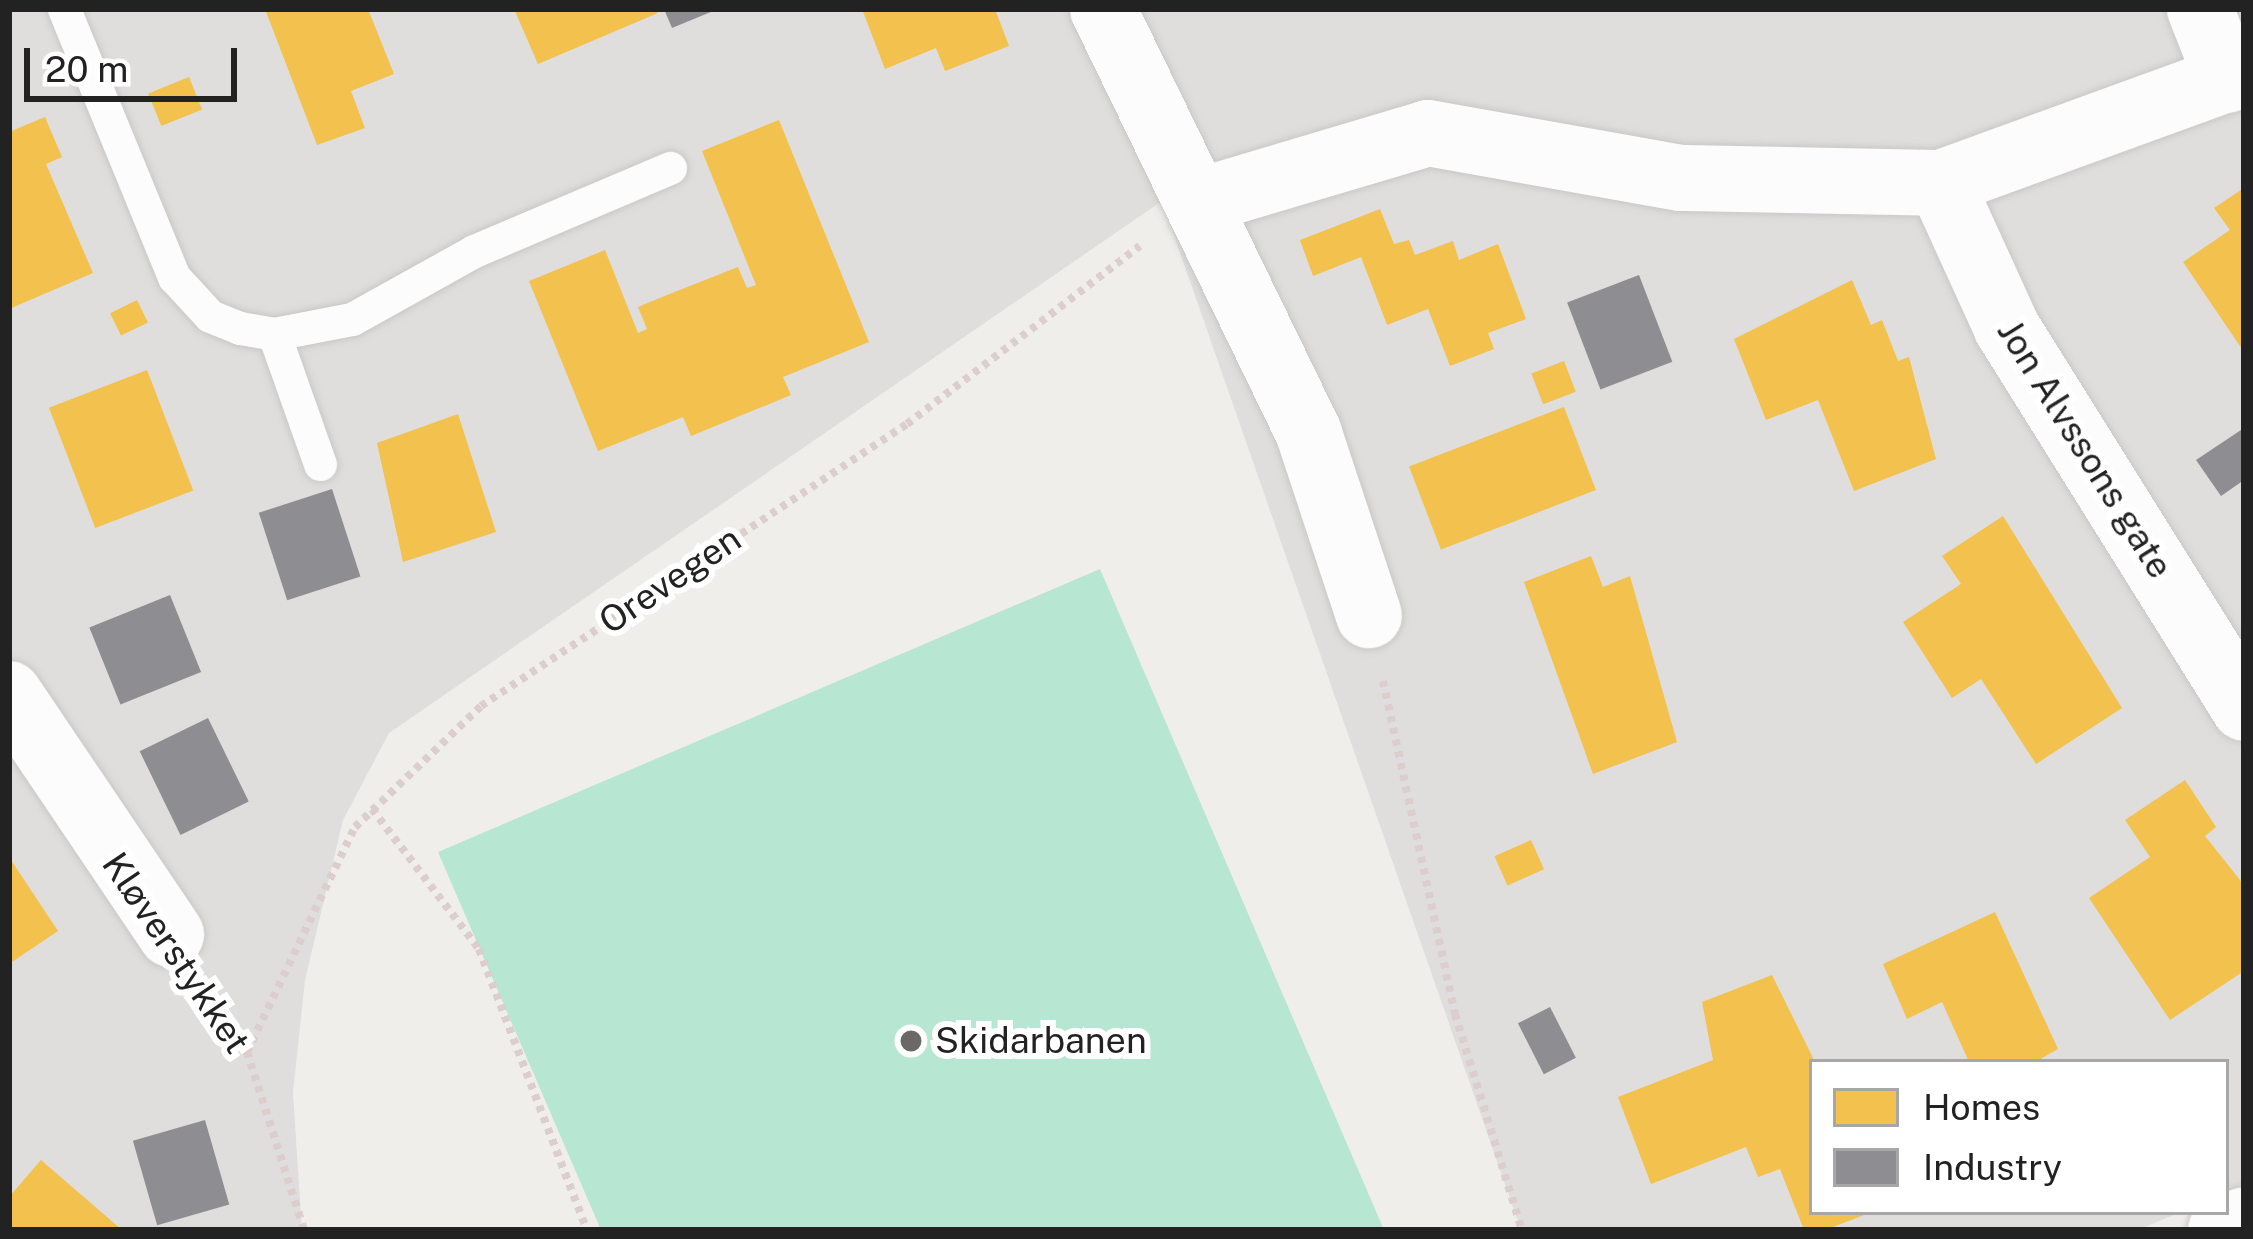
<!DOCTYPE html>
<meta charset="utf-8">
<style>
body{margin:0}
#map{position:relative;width:2253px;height:1239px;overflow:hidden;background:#f0eeeb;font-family:"Public Sans",sans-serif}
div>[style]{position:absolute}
.residential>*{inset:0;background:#dfdedc}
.pitch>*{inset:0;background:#b7e6d2}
.homes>*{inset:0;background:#f2c14e;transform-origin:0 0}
.industry>*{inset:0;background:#8d8d92;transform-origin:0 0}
.path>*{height:8px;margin-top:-4px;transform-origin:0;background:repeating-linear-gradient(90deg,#dccecd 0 6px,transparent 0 12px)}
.roads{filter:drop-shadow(0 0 3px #c9c8c7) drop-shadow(0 0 3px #c9c8c7)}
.service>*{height:33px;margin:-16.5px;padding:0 16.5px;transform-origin:16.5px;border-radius:16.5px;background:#fdfcfc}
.minor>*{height:66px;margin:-33px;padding:0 33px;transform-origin:33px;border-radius:33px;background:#fdfcfc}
.dots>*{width:33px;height:33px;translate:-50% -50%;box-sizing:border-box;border:6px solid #fff;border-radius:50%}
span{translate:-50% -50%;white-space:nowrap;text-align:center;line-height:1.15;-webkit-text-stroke:12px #fff;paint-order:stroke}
.street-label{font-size:36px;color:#222}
.poi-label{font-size:36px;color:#222}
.left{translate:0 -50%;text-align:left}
.frame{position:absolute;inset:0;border:12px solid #222;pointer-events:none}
.legend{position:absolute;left:1809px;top:1059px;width:420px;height:156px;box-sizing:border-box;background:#fff;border:3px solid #a7a7a7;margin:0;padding:15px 21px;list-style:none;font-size:36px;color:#222}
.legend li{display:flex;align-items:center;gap:24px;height:60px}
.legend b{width:60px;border:3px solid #a7a7a7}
.scale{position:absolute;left:24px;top:48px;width:213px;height:54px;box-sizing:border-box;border:6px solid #222;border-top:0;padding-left:15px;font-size:36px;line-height:42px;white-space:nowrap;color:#222;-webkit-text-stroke:9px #fff;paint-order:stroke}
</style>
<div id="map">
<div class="residential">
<i style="clip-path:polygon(9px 9px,2244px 9px,2244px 1185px,2226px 1193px,2226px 1062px,1812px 1062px,1812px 1212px,2181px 1212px,2138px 1230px,1521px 1230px,1162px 201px,389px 733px,343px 820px,305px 980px,293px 1093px,302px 1230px,9px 1230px)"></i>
</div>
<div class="pitch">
<i style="clip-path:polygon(1100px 569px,1384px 1230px,601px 1230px,438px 852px)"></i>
</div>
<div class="homes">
<i style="clip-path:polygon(265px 9px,368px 9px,394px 74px,351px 91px,365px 128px,317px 145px)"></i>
<i style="clip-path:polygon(514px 9px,657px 9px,658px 13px,538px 64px)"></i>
<i style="clip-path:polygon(862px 9px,995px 9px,1009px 46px,945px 71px,936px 48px,885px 69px)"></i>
<i style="left:189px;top:77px;width:35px;height:44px;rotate:68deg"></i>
<i style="clip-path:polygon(45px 117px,62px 157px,46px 164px,93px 273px,9px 309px,9px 132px)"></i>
<i style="clip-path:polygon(779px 120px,869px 342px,783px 377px,791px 395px,691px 436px,683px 417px,598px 451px,529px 281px,605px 250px,638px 333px,647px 329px,638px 307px,672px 293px,738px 267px,747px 288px,756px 285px,702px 151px)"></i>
<i style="clip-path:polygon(2244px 188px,2244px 352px,2183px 262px,2230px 230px,2214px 208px)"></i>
<i style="clip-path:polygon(1380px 209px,1394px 244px,1409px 240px,1415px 255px,1453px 241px,1459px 260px,1498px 244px,1526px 319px,1488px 333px,1494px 349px,1450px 366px,1428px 309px,1387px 325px,1361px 257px,1313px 276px,1300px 240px)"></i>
<i style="clip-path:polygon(1852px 280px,1871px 325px,1882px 320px,1898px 361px,1909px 357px,1936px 459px,1854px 491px,1818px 400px,1766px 420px,1734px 339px)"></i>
<i style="left:137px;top:300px;width:25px;height:30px;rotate:64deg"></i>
<i style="left:1564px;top:361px;width:33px;height:35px;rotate:69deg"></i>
<i style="left:147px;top:370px;width:129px;height:105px;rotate:69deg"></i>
<i style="left:1564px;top:407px;width:89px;height:166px;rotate:69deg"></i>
<i style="clip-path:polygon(458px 414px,496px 532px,403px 562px,377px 443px)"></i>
<i style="clip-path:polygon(2003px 516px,2122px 708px,2036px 764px,1981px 679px,1952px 698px,1903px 622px,1961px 584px,1942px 556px)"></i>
<i style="clip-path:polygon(1591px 556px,1603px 587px,1630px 576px,1677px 742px,1593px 774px,1524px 582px)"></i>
<i style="clip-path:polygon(2185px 780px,2216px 827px,2205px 836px,2244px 885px,2244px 971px,2170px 1020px,2089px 898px,2150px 857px,2125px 820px)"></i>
<i style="left:1531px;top:840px;width:32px;height:40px;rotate:66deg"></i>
<i style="clip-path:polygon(9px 857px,58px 931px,9px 964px)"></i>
<i style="clip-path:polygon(1995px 912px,2058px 1049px,2035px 1062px,1969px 1062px,1942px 1002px,1907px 1019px,1883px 964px)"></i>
<i style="clip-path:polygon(1772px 975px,1815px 1062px,1812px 1212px,1872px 1212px,1825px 1230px,1804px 1230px,1780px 1169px,1758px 1177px,1746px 1147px,1651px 1184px,1618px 1097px,1713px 1060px,1702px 1002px)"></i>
<i style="clip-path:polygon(41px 1160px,122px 1230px,9px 1230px,9px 1197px)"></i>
</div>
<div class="industry">
<i style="clip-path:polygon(664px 9px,718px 9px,672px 28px)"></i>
<i style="left:1639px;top:275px;width:93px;height:77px;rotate:69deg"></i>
<i style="clip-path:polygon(2244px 428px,2244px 480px,2221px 496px,2196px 460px)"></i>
<i style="left:332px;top:489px;width:92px;height:77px;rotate:72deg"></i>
<i style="left:170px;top:595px;width:83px;height:87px;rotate:68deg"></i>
<i style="left:208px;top:718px;width:93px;height:76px;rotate:64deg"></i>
<i style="left:1550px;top:1007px;width:57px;height:36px;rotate:63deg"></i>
<i style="left:205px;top:1120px;width:88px;height:75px;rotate:74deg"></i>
</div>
<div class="path">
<i style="left:1383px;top:681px;width:341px;rotate:77.8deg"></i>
<i style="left:1455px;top:1014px;width:226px;rotate:72.8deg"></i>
<i style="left:372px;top:809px;width:176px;rotate:52.6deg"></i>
<i style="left:479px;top:949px;width:301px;rotate:69deg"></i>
<i style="left:207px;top:990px;width:74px;rotate:57.2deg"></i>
<i style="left:247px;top:1052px;width:187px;rotate:72.2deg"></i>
<i style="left:247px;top:1052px;width:250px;rotate:-64.4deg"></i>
<i style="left:355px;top:827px;width:175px;rotate:-43.8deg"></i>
<i style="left:481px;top:706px;width:511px;rotate:-33.5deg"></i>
<i style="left:907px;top:424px;width:293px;rotate:-37.4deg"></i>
</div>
<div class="roads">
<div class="service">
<i style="left:64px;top:9px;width:290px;rotate:67.7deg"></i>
<i style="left:174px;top:277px;width:53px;rotate:47.3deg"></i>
<i style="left:210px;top:316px;width:32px;rotate:22deg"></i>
<i style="left:240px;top:328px;width:35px;rotate:10deg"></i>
<i style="left:274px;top:334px;width:79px;rotate:-10.9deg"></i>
<i style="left:352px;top:319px;width:140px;rotate:-29.1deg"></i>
<i style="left:474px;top:251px;width:213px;rotate:-23deg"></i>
<i style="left:274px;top:334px;width:138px;rotate:70.5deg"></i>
</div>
<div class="minor">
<i style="left:1103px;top:9px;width:472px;rotate:64.1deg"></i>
<i style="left:1309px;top:434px;width:191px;rotate:71.7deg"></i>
<i style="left:2200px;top:9px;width:76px;rotate:68.5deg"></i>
<i style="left:1941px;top:183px;width:159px;rotate:65.5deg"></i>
<i style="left:2007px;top:328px;width:448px;rotate:58deg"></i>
<i style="left:1200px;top:201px;width:238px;rotate:-16.6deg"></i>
<i style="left:1428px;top:133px;width:257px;rotate:10.1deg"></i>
<i style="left:1681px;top:178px;width:260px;rotate:1.1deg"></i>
<i style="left:1941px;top:183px;width:322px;rotate:-20deg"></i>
<i style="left:9px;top:694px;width:290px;rotate:56deg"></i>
<i style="left:2221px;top:1230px;width:25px;rotate:-23deg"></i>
</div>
</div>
<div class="dots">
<i style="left:911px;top:1041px;background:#6a6968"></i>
</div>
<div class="street-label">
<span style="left:2085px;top:449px;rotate:58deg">Jon Alvssons gate</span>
<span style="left:670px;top:580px;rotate:-34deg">Orevegen</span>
<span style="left:176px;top:953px;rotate:56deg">Kløverstykket</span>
</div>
<div class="poi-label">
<span class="left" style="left:935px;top:1041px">Skidarbanen</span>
</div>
<div class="frame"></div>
<ul class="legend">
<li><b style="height:33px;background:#f2c14e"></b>Homes</li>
<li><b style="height:33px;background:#8d8d92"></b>Industry</li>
</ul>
<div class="scale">20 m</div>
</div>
